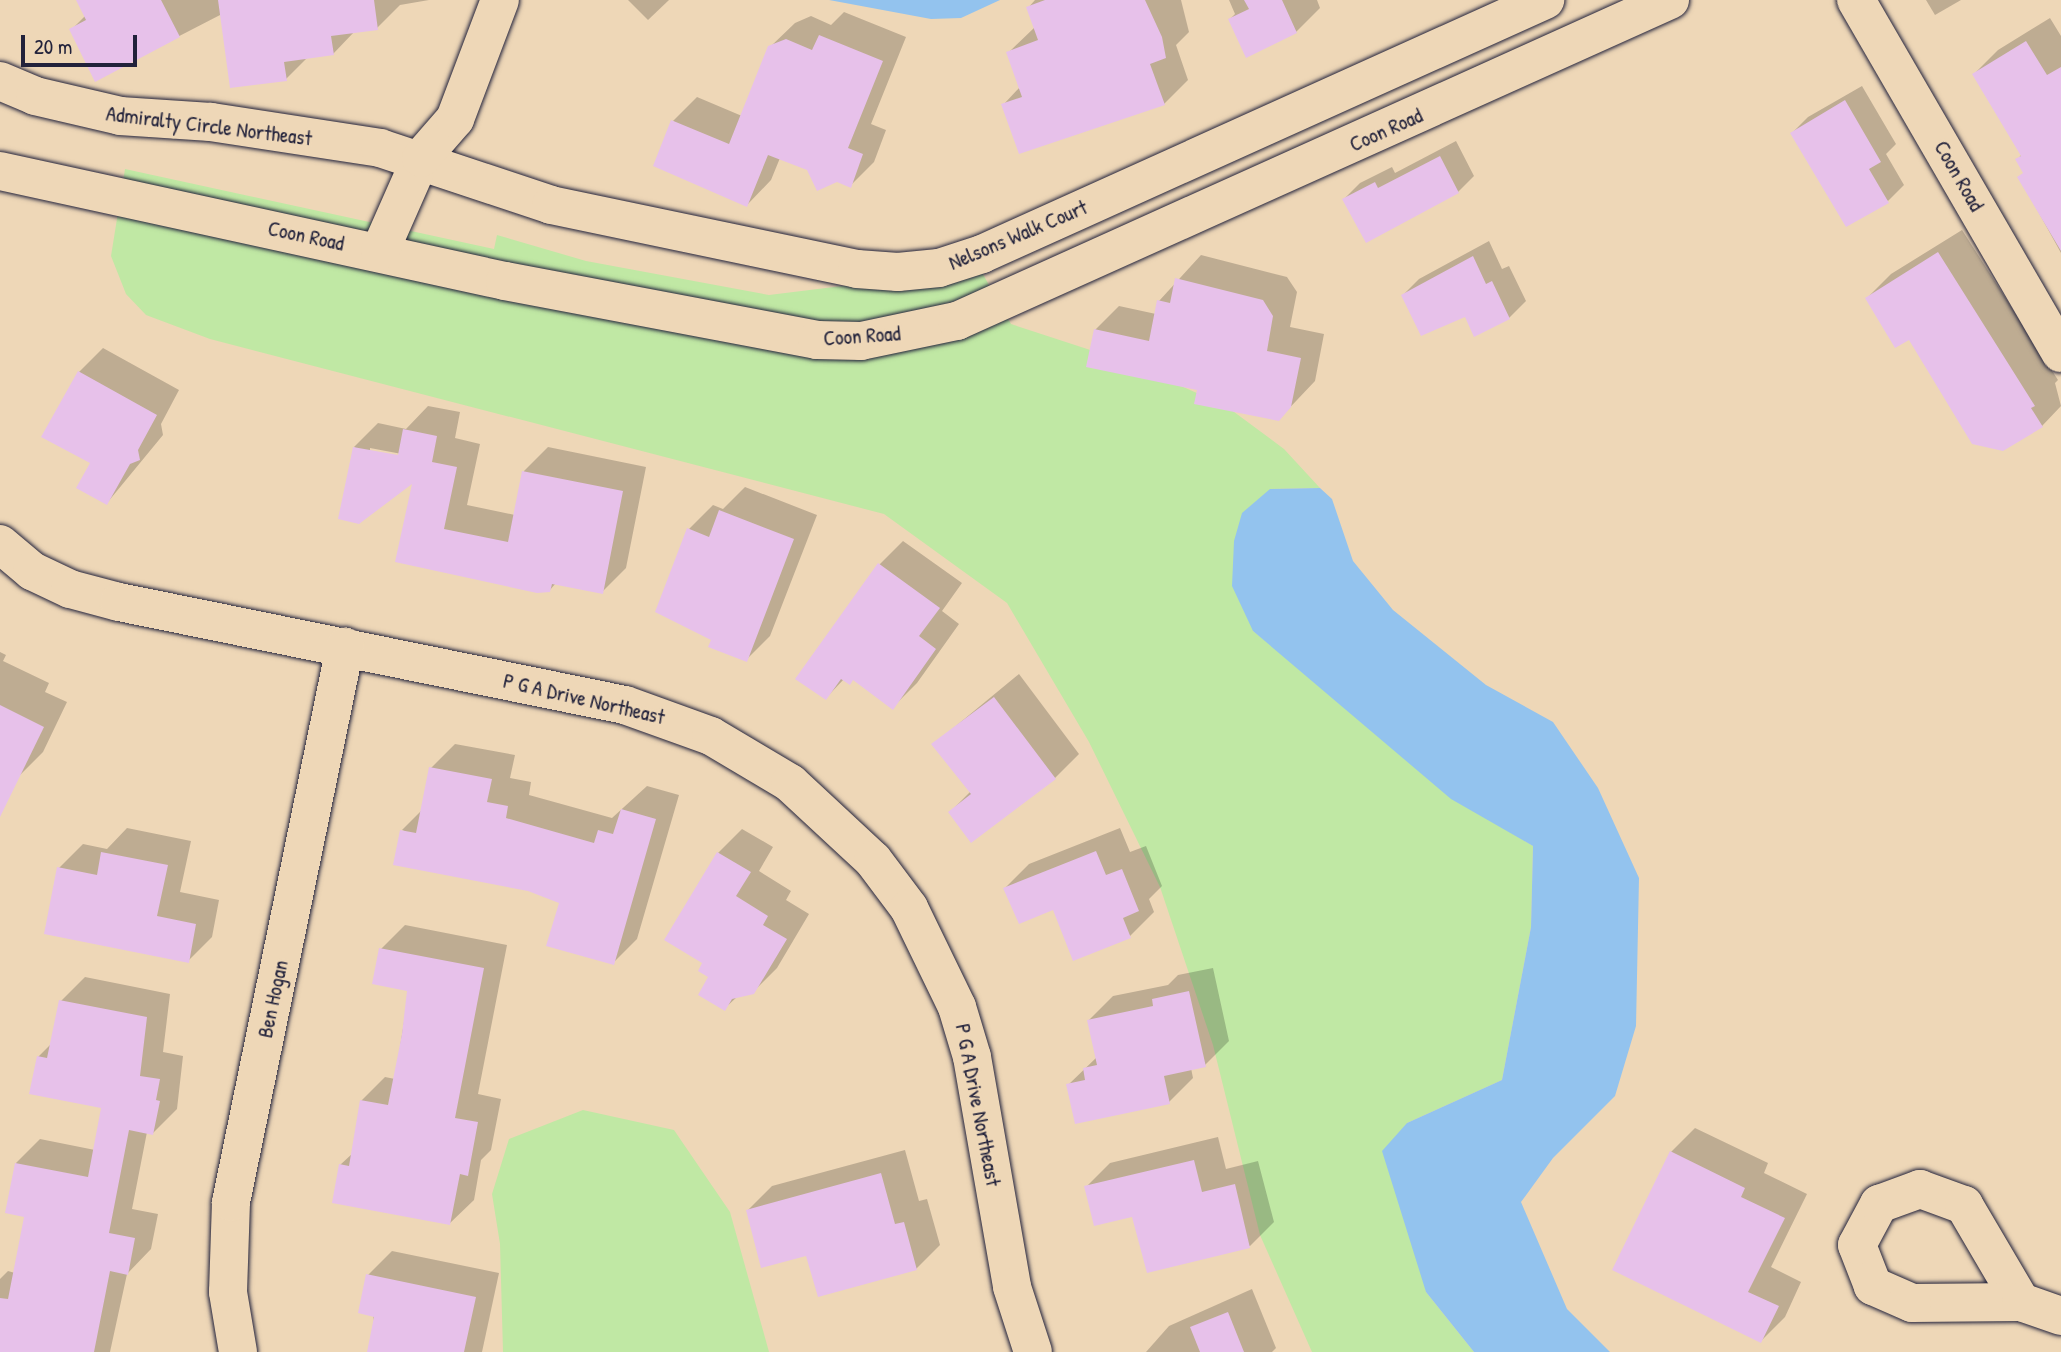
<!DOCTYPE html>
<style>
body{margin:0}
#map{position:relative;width:2061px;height:1352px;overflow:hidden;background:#eed7b7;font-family:"Patrick Hand",sans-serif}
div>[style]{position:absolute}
.green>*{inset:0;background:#c0e8a4}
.water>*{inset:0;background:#93c3ee}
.shadow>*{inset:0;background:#0003}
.building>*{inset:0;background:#e7c1ea}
.roads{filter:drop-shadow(0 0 2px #22223b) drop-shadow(0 0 2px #22223b)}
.minor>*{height:38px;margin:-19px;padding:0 19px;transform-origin:19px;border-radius:19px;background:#eed7b7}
span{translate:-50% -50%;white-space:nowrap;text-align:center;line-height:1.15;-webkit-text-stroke:5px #eed7b7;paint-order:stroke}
.street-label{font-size:21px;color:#22223b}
.scale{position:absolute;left:21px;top:35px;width:116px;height:32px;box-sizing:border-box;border:4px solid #22223b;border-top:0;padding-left:9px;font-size:21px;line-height:24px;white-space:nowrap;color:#22223b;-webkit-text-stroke:5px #eed7b7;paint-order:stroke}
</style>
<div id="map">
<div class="green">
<i style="clip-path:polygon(125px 169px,494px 249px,497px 235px,586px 261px,769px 295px,980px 269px,1011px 324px,1127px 362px,1226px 406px,1284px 449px,1320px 488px,1270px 489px,1253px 631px,1495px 823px,1533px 846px,1531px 927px,1502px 1080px,1407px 1123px,1426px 1292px,1474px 1352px,1312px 1352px,1260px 1235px,1213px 1045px,1160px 887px,1089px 742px,1007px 603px,884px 514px,210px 339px,146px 315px,126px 294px,111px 256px)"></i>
<i style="clip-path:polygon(583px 1110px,674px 1130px,730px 1212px,769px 1352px,503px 1352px,500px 1244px,492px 1194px,509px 1139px)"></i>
</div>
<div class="water">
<i style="clip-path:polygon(829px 0,1000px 0,961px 18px,931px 19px)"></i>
<i style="clip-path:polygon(1320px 488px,1332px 499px,1353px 561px,1393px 610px,1486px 685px,1553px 722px,1598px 788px,1639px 878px,1636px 1026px,1615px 1096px,1553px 1158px,1521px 1202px,1567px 1309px,1610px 1352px,1474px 1352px,1426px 1292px,1382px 1151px,1407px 1123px,1502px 1080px,1531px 927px,1533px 846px,1451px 799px,1253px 631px,1232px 586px,1234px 541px,1242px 513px,1270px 489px)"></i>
</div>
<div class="shadow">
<i style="clip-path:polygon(78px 0,429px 0,400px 5px,377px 28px,355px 31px,333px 54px,308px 57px,286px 79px,222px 14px,96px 79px,71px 30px,86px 15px)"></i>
<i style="clip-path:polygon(628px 0,669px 0,648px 20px)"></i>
<i style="clip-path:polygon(1035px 0,1181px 0,1189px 32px,1176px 45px,1188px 80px,1164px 104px,1003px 105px,1020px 87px,1008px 53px,1035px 27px,1028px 8px)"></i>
<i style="clip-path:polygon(1229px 0,1317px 0,1320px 8px,1296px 32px,1230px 19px,1235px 14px)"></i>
<i style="clip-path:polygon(1926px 0,1961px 0,1935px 15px)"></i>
<i style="clip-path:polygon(844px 12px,906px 37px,871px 124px,886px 130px,874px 162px,850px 186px,780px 158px,771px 180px,747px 205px,673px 121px,697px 97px,742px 116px,770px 47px,795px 23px,811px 16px,831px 25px)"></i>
<i style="clip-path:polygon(2050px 18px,2061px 36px,2061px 253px,2019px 177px,2025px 172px,2017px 160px,2022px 154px,1974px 74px,1998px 50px)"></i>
<i style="clip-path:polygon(1862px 86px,1896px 144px,1886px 154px,1904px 185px,1888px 201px,1792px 133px,1808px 117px)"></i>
<i style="clip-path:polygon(1456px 141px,1474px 176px,1458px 192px,1344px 199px,1360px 183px,1392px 167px,1395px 173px)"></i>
<i style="clip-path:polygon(1962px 230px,2058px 380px,2055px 383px,2061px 406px,2042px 426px,1910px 337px,1867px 298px,1891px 274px)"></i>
<i style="clip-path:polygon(1489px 241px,1502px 269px,1509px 266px,1526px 301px,1509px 318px,1475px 334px,1466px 315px,1403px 295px,1419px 279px)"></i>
<i style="clip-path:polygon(1201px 255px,1287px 277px,1297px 292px,1290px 327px,1324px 334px,1315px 381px,1279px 419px,1199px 389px,1095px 330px,1119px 306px,1156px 314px,1159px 301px)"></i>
<i style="clip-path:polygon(103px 348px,179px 390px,161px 424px,163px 435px,107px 503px,92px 462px,79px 372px)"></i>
<i style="clip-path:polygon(evenodd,428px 406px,460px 412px,455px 438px,480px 444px,467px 505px,515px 515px,524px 471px,548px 447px,646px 467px,626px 568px,602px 592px,556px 583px,549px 591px,397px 560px,414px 480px,354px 447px,378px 423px,406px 429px,428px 406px,370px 448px,407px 455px,406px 459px,370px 452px,370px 448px)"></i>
<i style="clip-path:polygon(745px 487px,817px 515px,770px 636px,746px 660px,713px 639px,689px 529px,713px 505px,723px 509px)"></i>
<i style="clip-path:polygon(903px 541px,962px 583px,942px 611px,959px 624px,917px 683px,893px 707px,853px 679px,844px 679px,826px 698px,879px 565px)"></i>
<i style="clip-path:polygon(0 652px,6px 655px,3px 661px,49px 683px,45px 692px,67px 702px,43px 752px,19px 776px,0 771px)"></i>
<i style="clip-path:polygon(1019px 674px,1079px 754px,1055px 778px,950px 812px,971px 791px,934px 744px)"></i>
<i style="clip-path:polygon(455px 744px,515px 755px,510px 778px,531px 782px,529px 795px,612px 818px,647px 786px,679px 795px,637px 939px,613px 963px,561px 902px,402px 830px,422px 810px,431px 768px)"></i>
<i style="clip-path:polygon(127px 828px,191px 841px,180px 892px,219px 900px,212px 937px,188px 961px,59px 868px,83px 844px,107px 849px)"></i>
<i style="clip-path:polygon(1120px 828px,1130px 852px,1146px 846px,1162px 886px,1149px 899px,1154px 912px,1130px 936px,1005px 888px,1029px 864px)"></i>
<i style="clip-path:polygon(742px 829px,773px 847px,759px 871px,791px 891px,786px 900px,809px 914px,777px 968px,753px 992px,738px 996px,724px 1009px,704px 962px,666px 939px,718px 853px)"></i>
<i style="clip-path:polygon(405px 925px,507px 945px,478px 1094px,501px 1099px,491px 1150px,481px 1160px,474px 1200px,449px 1224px,340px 1165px,353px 1153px,361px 1101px,385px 1077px,395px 1079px,409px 990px,381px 949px)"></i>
<i style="clip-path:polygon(1213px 968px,1229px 1041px,1205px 1065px,1191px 1068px,1193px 1078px,1169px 1102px,1068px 1085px,1097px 1057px,1089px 1020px,1113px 996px,1168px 985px,1178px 975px)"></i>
<i style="clip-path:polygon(85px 977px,170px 994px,163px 1052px,183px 1056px,177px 1109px,153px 1133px,147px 1132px,132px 1209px,158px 1214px,151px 1249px,127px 1274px,110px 1352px,0 1352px,0 1279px,8px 1271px,15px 1273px,26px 1216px,16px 1163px,40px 1139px,95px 1150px,103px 1107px,38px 1057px,52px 1043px,61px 1001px)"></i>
<i style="clip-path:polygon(1695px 1128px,1768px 1163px,1764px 1173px,1807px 1194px,1771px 1267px,1801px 1282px,1785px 1317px,1761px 1341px,1671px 1152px)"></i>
<i style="clip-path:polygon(1218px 1137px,1226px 1169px,1258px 1161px,1274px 1222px,1250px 1246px,1134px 1215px,1086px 1187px,1110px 1163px)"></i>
<i style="clip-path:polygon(905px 1150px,919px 1201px,927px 1199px,940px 1245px,916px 1269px,807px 1254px,748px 1210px,772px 1186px)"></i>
<i style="clip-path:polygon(392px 1251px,499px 1273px,482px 1352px,378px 1352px,368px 1275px)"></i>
<i style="clip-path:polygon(1252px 1289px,1276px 1348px,1272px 1352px,1146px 1352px,1169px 1326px)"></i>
</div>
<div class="building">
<i style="clip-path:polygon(76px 0,161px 0,180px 37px,95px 82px,69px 29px,86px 20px)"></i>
<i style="clip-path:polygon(218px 0,374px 0,378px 30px,331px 36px,334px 55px,284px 62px,287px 81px,230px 88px)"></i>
<i style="clip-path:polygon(1045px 0,1145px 0,1162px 37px,1166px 58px,1150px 64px,1165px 105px,1019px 154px,1001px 104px,1022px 97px,1006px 52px,1038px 40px,1026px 7px)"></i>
<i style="clip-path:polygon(1244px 0,1282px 0,1297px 33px,1246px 58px,1228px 19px,1249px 9px)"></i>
<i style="clip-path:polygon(819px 35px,883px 61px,848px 148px,863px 154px,851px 188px,837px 182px,817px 191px,807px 170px,768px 155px,747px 207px,653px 166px,671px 120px,729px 144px,768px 46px,786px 39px,812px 50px)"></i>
<i style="clip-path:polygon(2026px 41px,2047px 75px,2061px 67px,2061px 251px,2017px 177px,2023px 173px,2015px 159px,2021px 156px,1972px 74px)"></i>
<i style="clip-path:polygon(1845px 100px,1881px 162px,1869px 169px,1889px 203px,1846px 227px,1790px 133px)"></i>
<i style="clip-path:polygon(1440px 156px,1459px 193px,1366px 243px,1342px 199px,1375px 182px,1378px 188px)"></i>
<i style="clip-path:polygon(1938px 252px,2035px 406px,2031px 408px,2043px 427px,2003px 451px,1972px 444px,1909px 340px,1895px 348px,1865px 298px)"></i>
<i style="clip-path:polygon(1473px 256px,1486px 284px,1492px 281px,1510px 319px,1474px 337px,1465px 317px,1421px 336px,1401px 295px)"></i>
<i style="clip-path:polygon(1175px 278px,1263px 300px,1273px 316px,1267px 351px,1301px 358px,1291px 407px,1279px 421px,1194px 404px,1197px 390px,1086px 367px,1094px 329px,1149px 341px,1157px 300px,1170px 303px)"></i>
<i style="clip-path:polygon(78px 371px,157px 415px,138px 450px,140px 460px,130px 464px,107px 505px,76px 488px,90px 463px,41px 437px)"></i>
<i style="clip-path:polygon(403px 429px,437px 436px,432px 462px,457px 467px,444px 529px,508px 542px,522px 471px,623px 491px,603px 594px,552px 584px,550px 592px,537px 593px,395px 562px,412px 484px,359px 524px,338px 519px,353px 447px,398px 455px)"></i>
<i style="clip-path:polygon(719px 510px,794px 539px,747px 662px,708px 647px,711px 640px,655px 612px,687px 528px,709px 537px)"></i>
<i style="clip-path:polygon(878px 563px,940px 608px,919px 636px,936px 649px,893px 710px,853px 680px,850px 685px,841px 679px,826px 700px,795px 679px)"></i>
<i style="clip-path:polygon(994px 697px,1056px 779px,971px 843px,948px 812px,971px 794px,931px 744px)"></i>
<i style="clip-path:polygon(0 705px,44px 727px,0 817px)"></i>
<i style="clip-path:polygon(429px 767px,492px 779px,487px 802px,508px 806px,506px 818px,594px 843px,598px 830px,613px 834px,621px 809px,656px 819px,614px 965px,546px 946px,559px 903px,528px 891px,393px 865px,400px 830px,416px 833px)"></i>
<i style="clip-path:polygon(1096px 851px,1106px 875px,1122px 869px,1139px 911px,1123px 918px,1131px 938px,1073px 961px,1053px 910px,1019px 924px,1003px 888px)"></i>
<i style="clip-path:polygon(101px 852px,168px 865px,157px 916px,196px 924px,189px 963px,44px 934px,57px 867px,97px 875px)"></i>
<i style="clip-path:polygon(717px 852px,751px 872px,736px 896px,768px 916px,763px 925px,787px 939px,754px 994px,732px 999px,725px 1011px,698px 995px,708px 977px,698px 971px,702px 963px,664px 940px)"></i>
<i style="clip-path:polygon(379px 948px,484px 968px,455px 1118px,478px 1122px,468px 1176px,460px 1174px,450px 1225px,332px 1203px,339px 1164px,349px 1166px,360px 1100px,388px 1105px,402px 1034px,407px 991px,372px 984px)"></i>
<i style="clip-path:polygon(1189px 991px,1206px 1067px,1164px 1076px,1170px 1104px,1075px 1124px,1066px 1084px,1085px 1080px,1083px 1068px,1097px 1065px,1087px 1020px,1153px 1006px,1152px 999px)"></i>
<i style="clip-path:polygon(59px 1000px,147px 1017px,140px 1076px,160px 1079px,156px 1100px,160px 1101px,153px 1135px,129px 1130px,109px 1233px,135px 1238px,128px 1275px,110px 1271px,94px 1352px,0 1352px,0 1298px,8px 1299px,24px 1217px,5px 1213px,15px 1163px,88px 1177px,101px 1108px,29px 1094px,37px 1056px,47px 1058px)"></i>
<i style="clip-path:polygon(1670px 1151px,1745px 1188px,1741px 1197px,1785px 1218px,1748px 1292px,1779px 1306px,1761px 1343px,1612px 1270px)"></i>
<i style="clip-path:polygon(1194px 1160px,1202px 1192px,1235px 1184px,1250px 1248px,1147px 1273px,1132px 1217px,1094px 1226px,1084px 1186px)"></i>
<i style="clip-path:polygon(881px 1173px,895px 1224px,904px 1222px,917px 1270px,818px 1297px,806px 1256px,761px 1268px,746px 1210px)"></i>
<i style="clip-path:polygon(366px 1274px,476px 1297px,464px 1352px,367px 1352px,374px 1317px,358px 1313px)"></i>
<i style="clip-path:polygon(1228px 1312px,1244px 1352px,1200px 1352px,1190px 1327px)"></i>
</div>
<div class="roads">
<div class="minor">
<i style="left:1856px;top:0;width:408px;rotate:59.9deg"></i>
<i style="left:0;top:81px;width:38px;rotate:23deg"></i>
<i style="left:35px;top:96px;width:87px;rotate:13.2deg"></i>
<i style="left:120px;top:116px;width:91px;rotate:3.8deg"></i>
<i style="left:211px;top:122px;width:171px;rotate:8.7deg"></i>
<i style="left:380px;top:148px;width:180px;rotate:18.4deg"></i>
<i style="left:551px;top:205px;width:313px;rotate:11.8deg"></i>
<i style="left:857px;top:269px;width:41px;rotate:4.2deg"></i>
<i style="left:898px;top:272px;width:41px;rotate:-5.6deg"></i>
<i style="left:939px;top:268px;width:45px;rotate:-18deg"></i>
<i style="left:982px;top:254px;width:618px;rotate:-24.28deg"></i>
<i style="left:0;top:171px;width:517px;rotate:12.29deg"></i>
<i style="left:505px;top:281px;width:318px;rotate:10.7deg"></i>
<i style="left:817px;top:340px;width:44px;rotate:1.3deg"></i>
<i style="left:861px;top:341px;width:98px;rotate:-11.8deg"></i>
<i style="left:957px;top:321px;width:782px;rotate:-24.24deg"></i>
<i style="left:380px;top:251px;width:102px;rotate:-66.2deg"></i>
<i style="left:421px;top:158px;width:52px;rotate:-48.9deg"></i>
<i style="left:455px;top:119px;width:127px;rotate:-69.3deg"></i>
<i style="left:0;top:544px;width:42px;rotate:40.2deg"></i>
<i style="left:32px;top:571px;width:42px;rotate:25.3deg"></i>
<i style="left:70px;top:589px;width:51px;rotate:14.9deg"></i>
<i style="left:119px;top:602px;width:516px;rotate:11.51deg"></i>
<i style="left:625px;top:705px;width:91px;rotate:19.8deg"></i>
<i style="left:711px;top:736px;width:92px;rotate:30.7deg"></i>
<i style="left:790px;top:783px;width:113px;rotate:42.9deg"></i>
<i style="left:873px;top:860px;width:60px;rotate:53.1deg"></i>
<i style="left:909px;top:908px;width:110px;rotate:64.1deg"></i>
<i style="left:957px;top:1007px;width:52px;rotate:73.3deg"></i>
<i style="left:972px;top:1057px;width:233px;rotate:80.1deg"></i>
<i style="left:1012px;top:1287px;width:68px;rotate:72.1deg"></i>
<i style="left:1920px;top:1189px;width:47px;rotate:20deg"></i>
<i style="left:1964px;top:1205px;width:113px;rotate:59.6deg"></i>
<i style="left:2021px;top:1302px;width:109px;rotate:179.5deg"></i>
<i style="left:1912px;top:1303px;width:43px;rotate:-156.4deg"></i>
<i style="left:1873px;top:1286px;width:44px;rotate:-111.3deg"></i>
<i style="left:1857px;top:1245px;width:47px;rotate:-61.8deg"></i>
<i style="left:1879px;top:1204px;width:44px;rotate:-20.1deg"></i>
<i style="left:2021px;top:1302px;width:42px;rotate:19.3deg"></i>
<i style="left:238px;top:1352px;width:61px;rotate:-99.5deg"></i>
<i style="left:228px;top:1292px;width:90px;rotate:-88.1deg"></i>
<i style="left:231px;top:1202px;width:567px;rotate:-78.39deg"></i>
</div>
</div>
<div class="street-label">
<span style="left:209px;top:126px;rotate:7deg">Admiralty Circle Northeast</span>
<span style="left:1386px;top:130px;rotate:-24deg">Coon Road</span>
<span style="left:1959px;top:176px;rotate:60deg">Coon Road</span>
<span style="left:1018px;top:235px;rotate:-23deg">Nelsons Walk Court</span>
<span style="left:306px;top:236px;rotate:12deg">Coon Road</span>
<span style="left:862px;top:336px;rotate:-4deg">Coon Road</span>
<span style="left:584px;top:699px;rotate:13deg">P G A Drive Northeast</span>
<span style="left:273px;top:999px;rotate:-78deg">Ben Hogan</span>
<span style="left:978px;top:1105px;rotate:79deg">P G A Drive Northeast</span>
</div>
<div class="scale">20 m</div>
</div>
